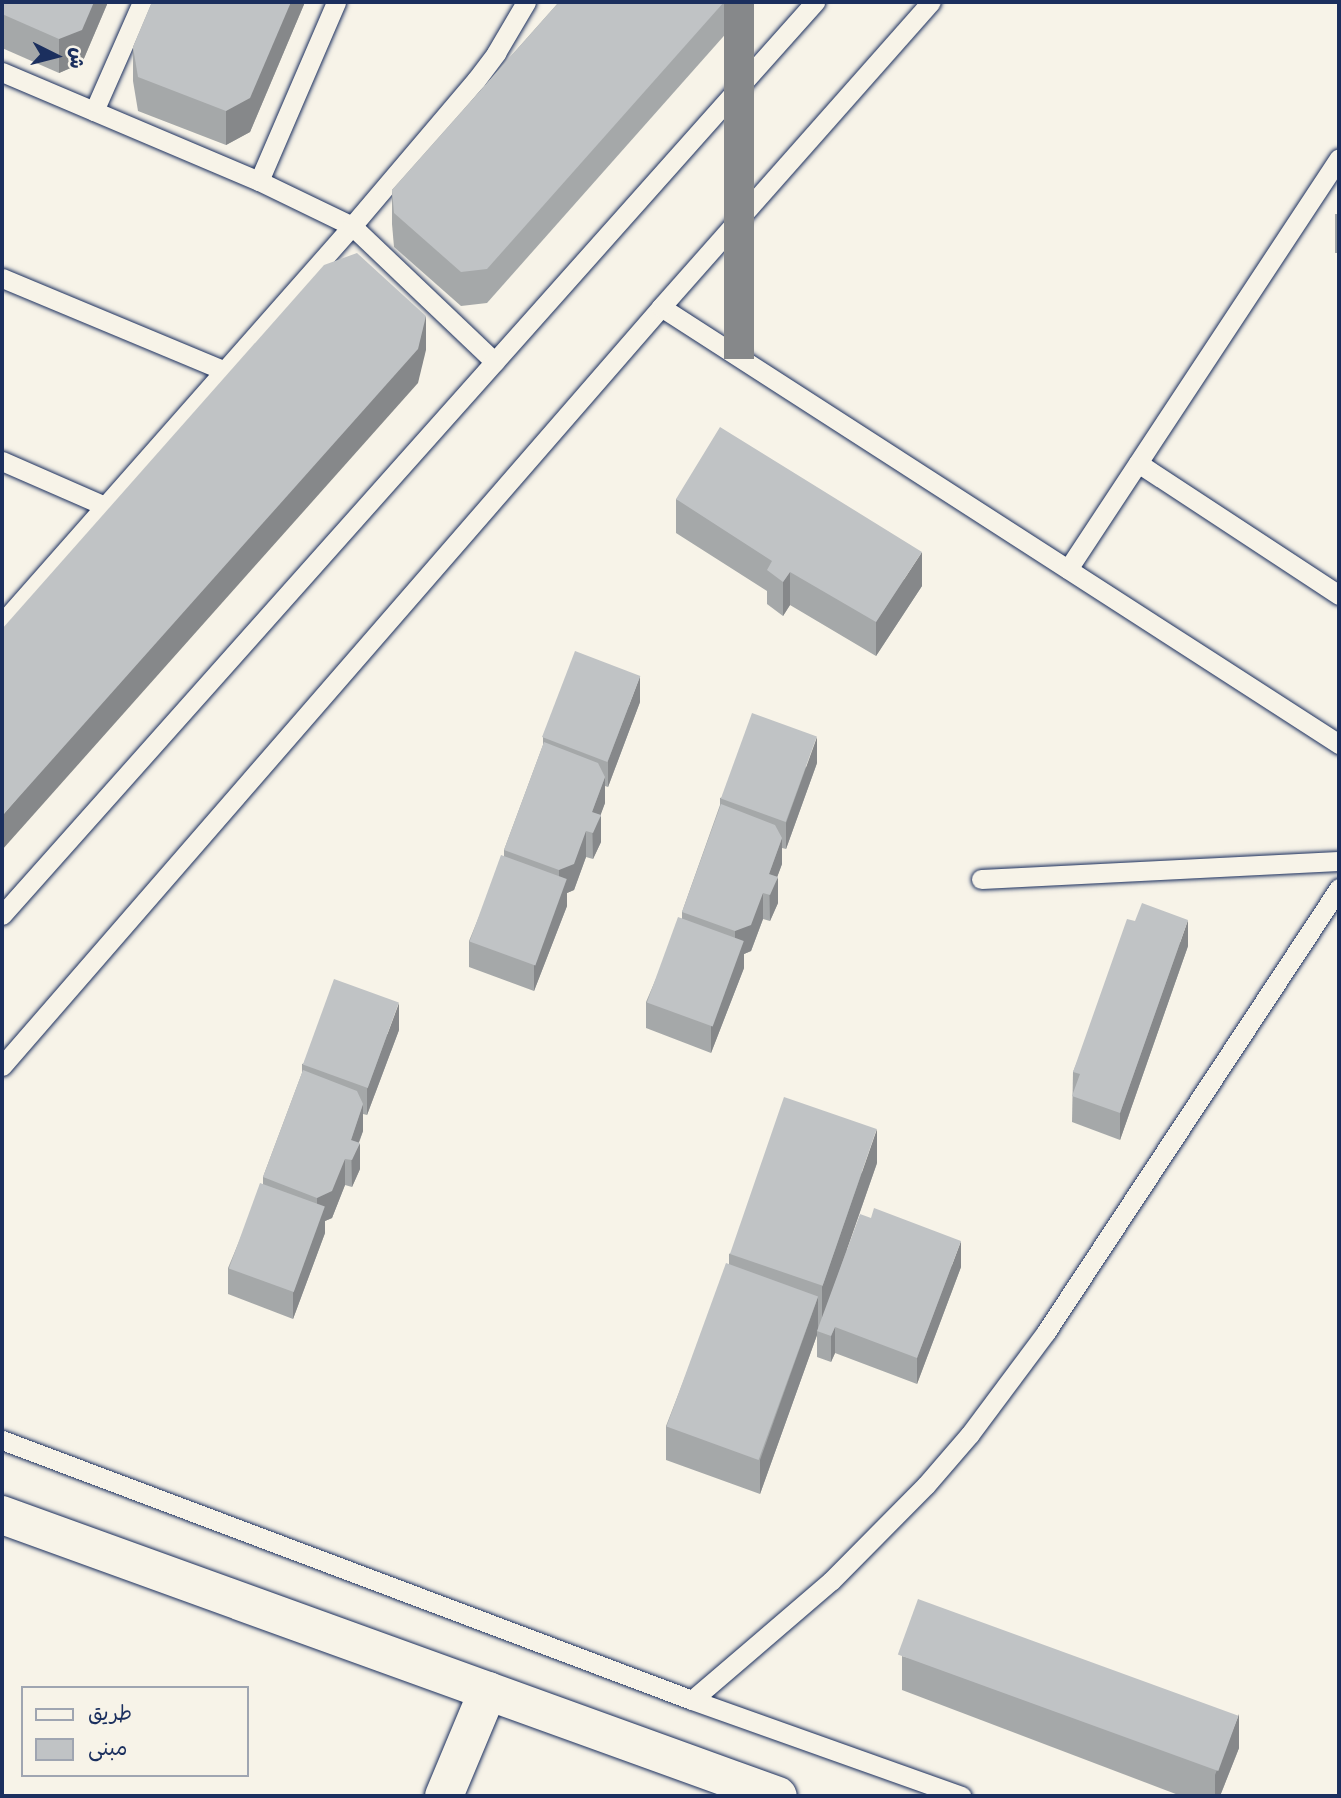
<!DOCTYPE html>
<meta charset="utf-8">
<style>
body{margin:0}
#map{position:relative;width:1341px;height:1798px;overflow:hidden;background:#f7f3e8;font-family:Itim,"Playpen Sans Arabic",sans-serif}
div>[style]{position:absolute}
.roads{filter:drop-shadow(0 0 2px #1b2f5e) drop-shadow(0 0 2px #1b2f5e)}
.service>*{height:19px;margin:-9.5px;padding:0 9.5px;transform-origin:9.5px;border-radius:9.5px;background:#f7f3e8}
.minor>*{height:38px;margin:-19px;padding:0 19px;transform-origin:19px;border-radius:19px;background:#f7f3e8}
.wall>*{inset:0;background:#a5a8a9;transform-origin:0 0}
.shaded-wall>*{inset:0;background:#86888a;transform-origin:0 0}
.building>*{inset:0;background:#c0c3c5;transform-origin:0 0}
span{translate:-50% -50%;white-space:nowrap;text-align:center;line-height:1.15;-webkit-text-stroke:5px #f7f3e8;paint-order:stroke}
.frame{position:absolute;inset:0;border:4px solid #1b2f5e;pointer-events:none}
.legend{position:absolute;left:21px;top:1686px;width:228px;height:91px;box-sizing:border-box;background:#f7f3e8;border:2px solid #9fa5b1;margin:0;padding:9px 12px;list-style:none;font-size:21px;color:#1b2f5e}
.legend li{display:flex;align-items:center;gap:14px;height:35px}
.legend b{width:35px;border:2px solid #9fa5b1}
.north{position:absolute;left:21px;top:21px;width:70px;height:70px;-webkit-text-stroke:5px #f7f3e8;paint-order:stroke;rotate:96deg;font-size:19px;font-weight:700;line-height:28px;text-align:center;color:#1b2f5e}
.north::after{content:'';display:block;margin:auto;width:24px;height:32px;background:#1b2f5e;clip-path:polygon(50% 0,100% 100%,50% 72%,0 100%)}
</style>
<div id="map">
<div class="roads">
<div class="service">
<i style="left:2px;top:72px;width:279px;rotate:23deg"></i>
<i style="left:259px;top:181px;width:103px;rotate:25.8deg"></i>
<i style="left:352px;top:226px;width:197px;rotate:43.6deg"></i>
<i style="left:94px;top:111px;width:119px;rotate:-66.2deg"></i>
<i style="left:259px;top:181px;width:195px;rotate:-66.7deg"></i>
<i style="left:2px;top:278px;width:242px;rotate:22.6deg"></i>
<i style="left:661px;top:307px;width:807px;rotate:32.8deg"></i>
<i style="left:2px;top:461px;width:112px;rotate:23.6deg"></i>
<i style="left:1138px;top:463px;width:240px;rotate:33.3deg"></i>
<i style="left:1068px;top:569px;width:492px;rotate:-56.6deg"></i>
<i style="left:2px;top:623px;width:529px;rotate:-48.6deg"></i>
<i style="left:352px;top:226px;width:192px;rotate:-49.7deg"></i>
<i style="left:476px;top:80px;width:34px;rotate:-53deg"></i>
<i style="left:496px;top:53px;width:59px;rotate:-59.5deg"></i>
<i style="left:981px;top:879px;width:358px;rotate:-2.9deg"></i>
<i style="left:2px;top:915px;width:1223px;rotate:-48.32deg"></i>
<i style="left:2px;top:1066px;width:1005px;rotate:-49.03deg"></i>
<i style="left:661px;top:307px;width:407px;rotate:-48.5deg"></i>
<i style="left:2px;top:1440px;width:737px;rotate:20.65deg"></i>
<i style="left:692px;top:1700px;width:286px;rotate:19.6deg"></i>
<i style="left:692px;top:1700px;width:183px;rotate:-40.6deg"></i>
<i style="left:831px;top:1581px;width:135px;rotate:-45.3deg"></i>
<i style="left:926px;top:1485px;width:67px;rotate:-49.2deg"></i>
<i style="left:970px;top:1434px;width:127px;rotate:-53.3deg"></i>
<i style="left:1046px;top:1332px;width:532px;rotate:-56.58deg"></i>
</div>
<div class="minor">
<i style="left:2px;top:1515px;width:825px;rotate:19.91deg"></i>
<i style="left:444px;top:1796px;width:114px;rotate:-67.3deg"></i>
</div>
</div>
<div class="wall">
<i style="clip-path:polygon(2px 2px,108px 2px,82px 63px,59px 73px,2px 48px)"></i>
<i style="clip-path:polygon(152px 2px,305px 2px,250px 132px,226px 145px,138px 111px,133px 81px,133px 47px)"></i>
<i style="clip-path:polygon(559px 2px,754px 2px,487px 303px,461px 306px,394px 247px,392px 224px,392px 190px)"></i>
<i style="left:1339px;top:214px;width:39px;height:4px;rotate:90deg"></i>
<i style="clip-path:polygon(676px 499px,922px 586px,876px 656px,790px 605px,783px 616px,767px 604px,767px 591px,676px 533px)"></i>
<i style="clip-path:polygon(640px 702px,608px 787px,605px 786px,605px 803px,600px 815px,601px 842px,593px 859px,586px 857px,574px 890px,567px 893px,567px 906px,534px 991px,469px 967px,469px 941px,504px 856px,504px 850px,543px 745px,543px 737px)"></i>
<i style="clip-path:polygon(817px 763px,786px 849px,782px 848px,782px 864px,777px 877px,778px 903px,770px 921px,763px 919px,751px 951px,744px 954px,744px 968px,711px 1053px,646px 1028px,646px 1002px,682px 918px,682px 912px,720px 805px,720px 798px)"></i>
<i style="clip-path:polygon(1135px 921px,1188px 946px,1120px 1140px,1072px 1122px,1073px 1072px)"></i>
<i style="clip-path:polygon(399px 1030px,367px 1115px,363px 1114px,363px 1131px,359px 1143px,360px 1169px,352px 1187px,345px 1185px,332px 1218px,325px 1221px,325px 1233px,293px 1319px,228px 1294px,228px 1268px,263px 1184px,263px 1177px,302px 1073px,302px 1064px)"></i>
<i style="clip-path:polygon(877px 1163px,847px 1249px,961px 1267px,917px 1384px,835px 1353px,831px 1362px,817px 1357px,817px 1335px,760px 1494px,666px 1460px,666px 1426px,729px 1264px,729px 1254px)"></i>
<i style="clip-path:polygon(902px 1656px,1239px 1748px,1220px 1796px,1181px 1796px,902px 1690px)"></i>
</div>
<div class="shaded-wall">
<i style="clip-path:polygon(94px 2px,108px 2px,82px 63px,59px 73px,59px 39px)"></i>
<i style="clip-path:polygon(291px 2px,305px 2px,250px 132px,226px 145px,226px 111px)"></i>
<i style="left:724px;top:2px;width:30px;height:357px"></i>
<i style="clip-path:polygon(426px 316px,426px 350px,418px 383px,2px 850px,2px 816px)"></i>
<i style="clip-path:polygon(922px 552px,922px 586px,876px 656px,876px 622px)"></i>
<i style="clip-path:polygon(790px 572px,790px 605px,783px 616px,783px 582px)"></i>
<i style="clip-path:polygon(640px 676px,640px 702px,608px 787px,608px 761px)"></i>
<i style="clip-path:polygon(817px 737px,817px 763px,786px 849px,786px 823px)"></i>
<i style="clip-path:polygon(605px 777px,605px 803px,597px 825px,601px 815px,601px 842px,593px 859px,592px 812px)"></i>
<i style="clip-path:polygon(586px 831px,586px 857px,574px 890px,567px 893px,567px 906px,534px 991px,534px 965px,559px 896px,559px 870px)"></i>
<i style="clip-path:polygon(782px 838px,782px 864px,775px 883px,778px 877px,778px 903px,770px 921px,769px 874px)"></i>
<i style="clip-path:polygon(763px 893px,763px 919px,751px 951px,744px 954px,744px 968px,711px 1053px,711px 1027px,735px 958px,735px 931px)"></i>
<i style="clip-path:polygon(1188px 920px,1188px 946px,1120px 1140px,1120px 1113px)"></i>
<i style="clip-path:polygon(399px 1003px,399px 1030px,367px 1115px,367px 1089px)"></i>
<i style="clip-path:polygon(363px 1104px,363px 1131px,355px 1152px,360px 1143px,360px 1169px,352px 1187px,351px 1140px)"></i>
<i style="clip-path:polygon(877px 1129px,877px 1163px,822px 1321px,822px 1287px)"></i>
<i style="clip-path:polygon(345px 1159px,345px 1185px,332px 1218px,325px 1221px,325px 1233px,293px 1319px,293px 1293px,317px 1224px,317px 1198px)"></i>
<i style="clip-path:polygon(961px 1241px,961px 1267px,917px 1384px,917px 1358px)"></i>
<i style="clip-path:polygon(818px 1297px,818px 1331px,817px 1331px,817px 1335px,760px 1494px,760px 1460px)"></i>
<i style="clip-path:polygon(835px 1327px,835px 1353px,831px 1362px,831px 1336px)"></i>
<i style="clip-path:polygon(1239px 1714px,1239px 1748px,1220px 1796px,1215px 1796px,1215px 1775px)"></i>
</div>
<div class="building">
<i style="clip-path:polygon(2px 2px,94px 2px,82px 30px,59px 39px,2px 14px)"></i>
<i style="clip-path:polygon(152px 2px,291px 2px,250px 98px,226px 111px,138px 77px,133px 47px)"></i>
<i style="clip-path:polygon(559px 2px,724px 2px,487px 269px,461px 272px,394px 213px,392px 190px)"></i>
<i style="clip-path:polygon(357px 253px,426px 316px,418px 349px,2px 816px,2px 629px,324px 265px)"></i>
<i style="clip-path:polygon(720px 427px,922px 552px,876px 622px,790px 572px,783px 582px,767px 570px,772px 561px,676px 499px)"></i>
<i style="left:575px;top:651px;width:70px;height:92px;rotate:21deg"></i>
<i style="left:752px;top:713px;width:69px;height:91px;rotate:20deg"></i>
<i style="clip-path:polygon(544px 742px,598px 763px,605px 777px,592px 812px,601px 815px,593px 833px,586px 831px,574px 864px,559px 870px,504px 850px)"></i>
<i style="clip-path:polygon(721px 804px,775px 825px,782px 838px,769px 874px,778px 877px,770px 895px,763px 893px,751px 925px,735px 931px,682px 912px)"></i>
<i style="left:501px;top:855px;width:70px;height:92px;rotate:20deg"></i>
<i style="clip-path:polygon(1142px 903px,1188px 920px,1120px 1113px,1072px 1096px,1080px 1074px,1073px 1072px,1127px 919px,1135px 921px)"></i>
<i style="left:678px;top:917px;width:70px;height:91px;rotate:20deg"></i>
<i style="left:334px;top:979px;width:69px;height:91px;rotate:20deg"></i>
<i style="clip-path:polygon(303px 1070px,357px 1091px,363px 1104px,351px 1140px,360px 1143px,352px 1160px,345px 1159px,332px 1191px,317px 1198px,263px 1177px)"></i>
<i style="left:784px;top:1097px;width:98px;height:166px;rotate:19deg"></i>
<i style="left:260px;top:1183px;width:69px;height:91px;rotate:20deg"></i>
<i style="clip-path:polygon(874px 1208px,961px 1241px,917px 1358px,835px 1327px,831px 1336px,817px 1331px,860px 1214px,871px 1218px)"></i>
<i style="left:726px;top:1263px;width:98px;height:174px;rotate:20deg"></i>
<i style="left:918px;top:1599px;width:341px;height:59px;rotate:20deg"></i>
</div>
<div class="frame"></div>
<ul class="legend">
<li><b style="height:9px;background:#f7f3e8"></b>طريق</li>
<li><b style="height:19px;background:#c0c3c5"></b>مبنى</li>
</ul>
<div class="north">ش</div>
</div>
